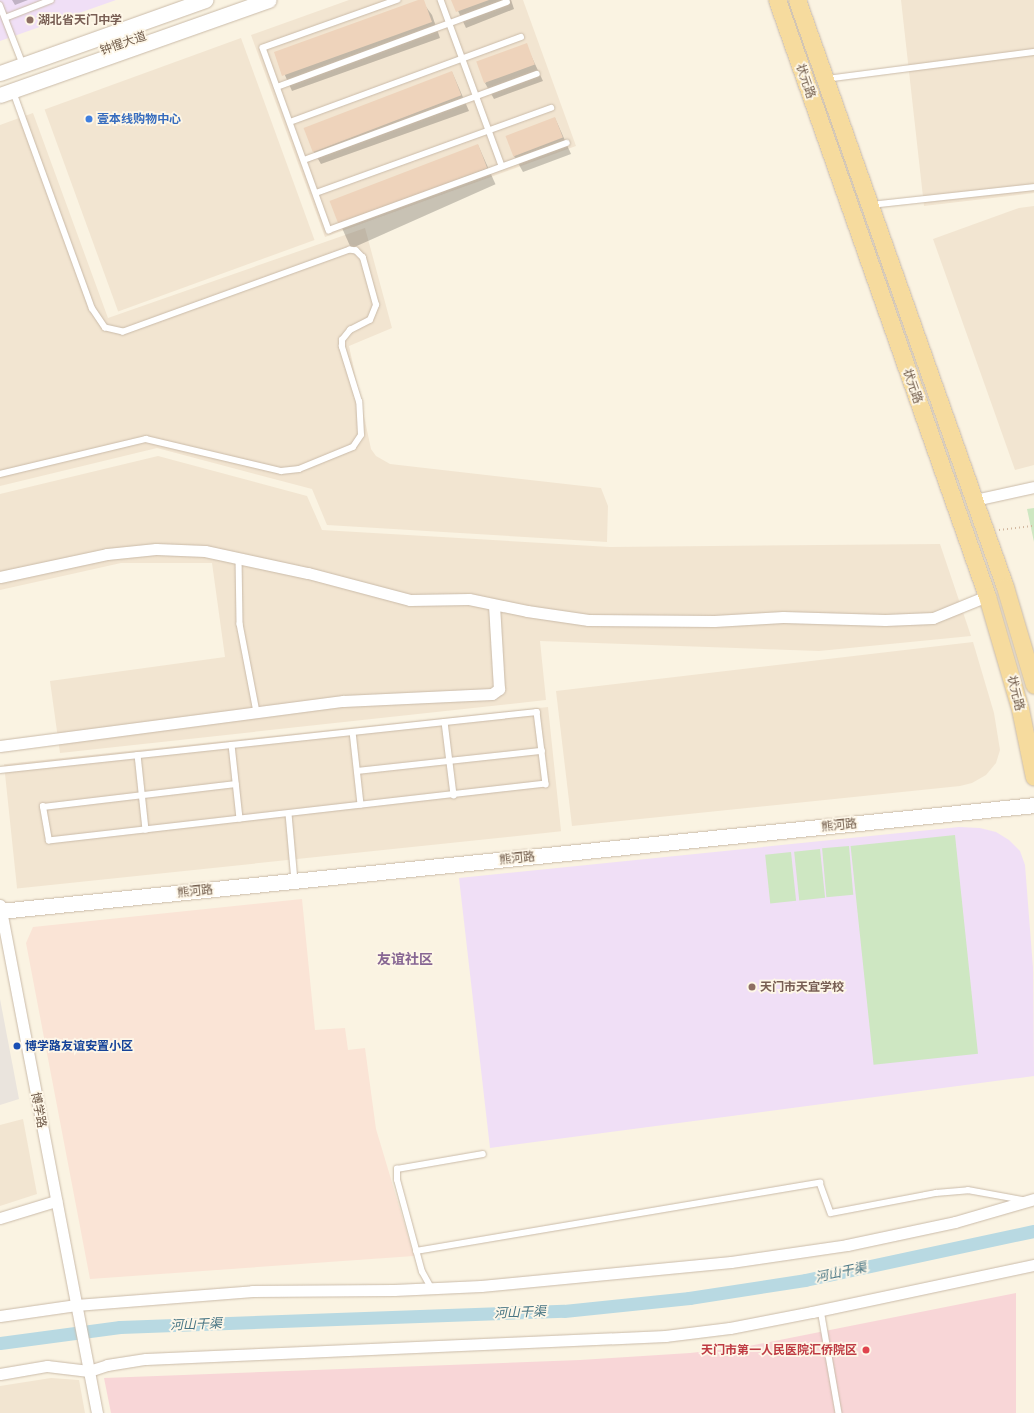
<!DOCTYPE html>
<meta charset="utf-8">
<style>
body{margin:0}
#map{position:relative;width:1034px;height:1413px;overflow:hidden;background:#faf3e2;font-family:"IBM Plex Sans","Noto Sans SC",sans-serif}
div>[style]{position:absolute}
.residential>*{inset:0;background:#f2e5d1;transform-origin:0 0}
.commercial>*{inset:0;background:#fae4d6}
.industrial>*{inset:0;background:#eae4dd}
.education>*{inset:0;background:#f0dff6}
.medical>*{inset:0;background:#f8d6d7}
.green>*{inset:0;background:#cee7c2;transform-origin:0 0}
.shadow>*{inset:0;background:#0003;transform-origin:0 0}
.canal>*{height:13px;margin:-6.5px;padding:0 6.5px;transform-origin:6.5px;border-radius:6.5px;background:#b8d9e2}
.building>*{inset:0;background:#eed3bb;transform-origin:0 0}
.path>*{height:2px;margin-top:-1px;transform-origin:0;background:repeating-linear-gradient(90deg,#d2b79f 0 1px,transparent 0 4px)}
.roads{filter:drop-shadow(0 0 1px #cabba9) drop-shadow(0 0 1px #cabba9)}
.lane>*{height:5.5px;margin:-2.75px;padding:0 2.75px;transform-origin:2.75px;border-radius:2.75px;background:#fff}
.street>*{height:11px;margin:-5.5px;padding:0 5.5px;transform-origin:5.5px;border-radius:5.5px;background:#fff}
.secondary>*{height:15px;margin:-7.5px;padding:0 7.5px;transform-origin:7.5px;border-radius:7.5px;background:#fff}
.primary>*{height:17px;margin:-8.5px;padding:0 8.5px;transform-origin:8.5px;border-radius:8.5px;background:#f6db9e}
.dots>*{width:11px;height:11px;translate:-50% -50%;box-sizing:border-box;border:2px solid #fef7e8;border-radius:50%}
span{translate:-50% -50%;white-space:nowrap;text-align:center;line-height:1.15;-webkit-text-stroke:3.5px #fef7e8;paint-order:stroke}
.education-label{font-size:12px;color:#785e54;font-weight:700}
.left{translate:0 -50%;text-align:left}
.street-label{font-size:12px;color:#705b4a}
.shop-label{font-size:12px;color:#366cbe;font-weight:700}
.transit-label{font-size:12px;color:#164399;font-weight:700}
.health-label{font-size:12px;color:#be3a42;font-weight:700}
.right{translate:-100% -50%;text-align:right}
.water-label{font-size:13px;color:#467483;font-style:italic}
.quarter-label{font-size:14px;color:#876693;font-weight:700}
</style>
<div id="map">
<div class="residential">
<i style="clip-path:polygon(349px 0,523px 0,576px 146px,325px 237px,251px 35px)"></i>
<i style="clip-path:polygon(901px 0,1034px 0,1034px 193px,924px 206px)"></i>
<i style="left:241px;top:38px;width:215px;height:209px;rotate:70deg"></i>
<i style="clip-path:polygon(33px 113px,108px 318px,365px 228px,392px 328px,349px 346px,371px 449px,376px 456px,390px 464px,601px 488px,608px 506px,607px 542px,327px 525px,312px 489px,157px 448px,0 486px,0 125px)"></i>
<i style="clip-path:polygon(1034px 206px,1034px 465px,1015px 470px,933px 239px,1019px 208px)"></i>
<i style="clip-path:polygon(158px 456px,307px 496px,322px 530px,610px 547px,940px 544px,971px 636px,819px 651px,540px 641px,546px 700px,60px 753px,50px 681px,225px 657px,212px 563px,121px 563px,0 590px,0 494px)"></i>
<i style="clip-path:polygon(973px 642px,994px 713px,1000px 750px,996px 763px,986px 775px,972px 783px,960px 786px,572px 826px,556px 691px)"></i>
<i style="left:548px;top:707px;width:125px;height:547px;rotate:84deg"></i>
<i style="clip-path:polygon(23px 1119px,37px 1194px,0 1206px,0 1125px)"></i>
<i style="clip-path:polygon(51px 1378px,79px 1380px,85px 1413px,0 1413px,0 1386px)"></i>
</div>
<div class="commercial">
<i style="clip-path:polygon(302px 899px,315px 1030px,345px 1028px,348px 1050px,365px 1048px,376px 1129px,414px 1256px,90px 1279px,26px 943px,33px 927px)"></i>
</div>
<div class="industrial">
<i style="clip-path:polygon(0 999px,19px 1099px,0 1105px)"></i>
</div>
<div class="education">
<i style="clip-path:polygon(0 0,116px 0,0 41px)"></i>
<i style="clip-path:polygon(959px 827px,980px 828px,996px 832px,1009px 840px,1020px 851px,1025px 865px,1033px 968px,1034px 1076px,490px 1148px,459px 878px)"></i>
</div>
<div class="medical">
<i style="clip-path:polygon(1016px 1293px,1016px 1413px,111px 1413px,104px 1378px,580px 1360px,690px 1353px,744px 1347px)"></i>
</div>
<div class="green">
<i style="clip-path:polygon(1034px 508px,1034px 542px,1027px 509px)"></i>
<i style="left:955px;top:835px;width:220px;height:105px;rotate:84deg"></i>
<i style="left:849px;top:846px;width:49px;height:27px;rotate:85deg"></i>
<i style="left:820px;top:849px;width:49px;height:26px;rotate:84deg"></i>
<i style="left:791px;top:852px;width:49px;height:26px;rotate:84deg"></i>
</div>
<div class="shadow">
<i style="clip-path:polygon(12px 0,28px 0,15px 5px)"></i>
<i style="clip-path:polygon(421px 0,432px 15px,440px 38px,292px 91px,275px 53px)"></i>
<i style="clip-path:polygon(453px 0,511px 0,514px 9px,466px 28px)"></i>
<i style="clip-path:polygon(526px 45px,543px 81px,494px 99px,485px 83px)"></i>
<i style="clip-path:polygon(452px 72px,469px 111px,321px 164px,312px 149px)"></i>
<i style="clip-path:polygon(555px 118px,571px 154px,523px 172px,514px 156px)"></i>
<i style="left:478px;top:145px;width:43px;height:158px;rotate:66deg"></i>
</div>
<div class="canal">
<i style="left:0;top:1343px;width:121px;rotate:-7.6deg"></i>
<i style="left:120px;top:1327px;width:444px;rotate:-2.1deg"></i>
<i style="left:564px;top:1311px;width:126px;rotate:-5.9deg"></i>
<i style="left:689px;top:1298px;width:117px;rotate:-8.8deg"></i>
<i style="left:805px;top:1280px;width:234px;rotate:-12.1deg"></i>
</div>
<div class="building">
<i style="clip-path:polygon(418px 0,424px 0,432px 22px,282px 76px,274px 52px)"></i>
<i style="clip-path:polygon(451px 0,489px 0,456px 12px)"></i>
<i style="left:527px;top:43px;width:23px;height:54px;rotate:70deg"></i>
<i style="left:452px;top:71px;width:26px;height:159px;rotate:69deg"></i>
<i style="left:555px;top:117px;width:22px;height:53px;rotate:69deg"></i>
<i style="left:478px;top:144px;width:26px;height:159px;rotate:69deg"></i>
</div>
<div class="path">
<i style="left:999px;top:530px;width:35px;rotate:-7deg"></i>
</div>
<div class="roads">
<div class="lane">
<i style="left:398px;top:0;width:143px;rotate:160.4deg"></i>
<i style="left:263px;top:48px;width:194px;rotate:70.1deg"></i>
<i style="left:329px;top:230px;width:253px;rotate:-20.1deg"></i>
<i style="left:441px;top:0;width:177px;rotate:69.8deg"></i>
<i style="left:0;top:5px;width:63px;rotate:68.7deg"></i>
<i style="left:5px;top:18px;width:49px;rotate:-21.4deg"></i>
<i style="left:826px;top:79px;width:210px;rotate:-7.4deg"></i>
<i style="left:277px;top:87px;width:245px;rotate:-20.3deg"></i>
<i style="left:290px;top:122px;width:246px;rotate:-20.2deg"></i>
<i style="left:304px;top:160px;width:248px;rotate:-20.3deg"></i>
<i style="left:316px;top:193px;width:250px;rotate:-19.9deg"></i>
<i style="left:871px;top:205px;width:164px;rotate:-6.3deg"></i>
<i style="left:0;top:474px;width:150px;rotate:-13.5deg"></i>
<i style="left:146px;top:439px;width:139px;rotate:13.3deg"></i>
<i style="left:281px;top:471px;width:18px;rotate:-6deg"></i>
<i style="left:299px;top:469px;width:58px;rotate:-22.2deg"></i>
<i style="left:353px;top:447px;width:14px;rotate:-56deg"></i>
<i style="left:361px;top:435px;width:33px;rotate:-93deg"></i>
<i style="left:359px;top:402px;width:58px;rotate:-107.2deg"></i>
<i style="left:342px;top:347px;width:7px;rotate:-90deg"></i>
<i style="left:342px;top:340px;width:13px;rotate:-51deg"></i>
<i style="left:350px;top:330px;width:22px;rotate:-27deg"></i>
<i style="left:370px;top:320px;width:16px;rotate:-68deg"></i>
<i style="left:376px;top:305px;width:49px;rotate:-105.5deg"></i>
<i style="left:363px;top:258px;width:10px;rotate:-135deg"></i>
<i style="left:356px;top:251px;width:6px;rotate:-171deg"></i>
<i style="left:350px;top:250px;width:241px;rotate:160.1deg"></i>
<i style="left:123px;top:332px;width:18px;rotate:-167deg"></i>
<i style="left:105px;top:328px;width:23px;rotate:-124deg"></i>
<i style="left:92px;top:309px;width:231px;rotate:-110deg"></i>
<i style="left:239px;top:558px;width:66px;rotate:89.1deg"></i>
<i style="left:240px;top:624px;width:90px;rotate:79.1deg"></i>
<i style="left:445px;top:722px;width:74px;rotate:83deg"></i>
<i style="left:353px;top:732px;width:73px;rotate:83.7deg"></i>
<i style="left:232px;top:745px;width:74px;rotate:83.8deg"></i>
<i style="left:138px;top:755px;width:75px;rotate:83.9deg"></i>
<i style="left:0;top:770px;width:540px;rotate:-6.16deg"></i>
<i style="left:537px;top:712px;width:73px;rotate:82.9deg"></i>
<i style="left:546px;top:784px;width:500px;rotate:173.46deg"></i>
<i style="left:49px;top:841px;width:35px;rotate:-100deg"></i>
<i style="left:43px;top:807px;width:194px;rotate:-6.8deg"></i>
<i style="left:357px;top:771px;width:186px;rotate:-6.2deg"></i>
<i style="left:289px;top:814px;width:67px;rotate:84.9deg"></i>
<i style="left:416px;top:1251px;width:410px;rotate:-9.6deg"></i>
<i style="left:820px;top:1183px;width:32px;rotate:70deg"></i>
<i style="left:831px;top:1213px;width:107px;rotate:-10.8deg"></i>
<i style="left:936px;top:1193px;width:32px;rotate:-5deg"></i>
<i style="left:968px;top:1190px;width:56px;rotate:10.3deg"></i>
<i style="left:431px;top:1288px;width:18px;rotate:-119deg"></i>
<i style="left:422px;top:1272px;width:95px;rotate:-105.2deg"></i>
<i style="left:397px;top:1180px;width:11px;rotate:-90deg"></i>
<i style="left:397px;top:1169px;width:87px;rotate:-9.9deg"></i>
<i style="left:821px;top:1310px;width:105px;rotate:80.1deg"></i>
</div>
<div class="street">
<i style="left:975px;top:500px;width:60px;rotate:-12.4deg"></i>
<i style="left:0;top:577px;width:109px;rotate:-12.1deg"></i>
<i style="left:107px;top:554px;width:49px;rotate:-5.8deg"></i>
<i style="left:156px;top:549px;width:49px;rotate:2.3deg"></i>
<i style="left:205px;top:551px;width:105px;rotate:12.1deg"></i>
<i style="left:308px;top:573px;width:106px;rotate:14.8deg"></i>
<i style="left:410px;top:600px;width:59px;rotate:-1deg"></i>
<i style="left:469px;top:599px;width:59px;rotate:11.7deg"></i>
<i style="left:527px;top:611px;width:62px;rotate:8.4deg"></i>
<i style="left:588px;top:620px;width:126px;rotate:0.5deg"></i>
<i style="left:714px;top:621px;width:69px;rotate:-3.3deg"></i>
<i style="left:783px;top:617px;width:102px;rotate:1.7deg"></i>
<i style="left:885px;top:620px;width:48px;rotate:-2.4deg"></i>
<i style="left:933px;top:618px;width:58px;rotate:-22.2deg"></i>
<i style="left:0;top:746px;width:346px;rotate:-7.5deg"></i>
<i style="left:343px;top:701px;width:149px;rotate:-2.7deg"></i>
<i style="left:492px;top:694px;width:9px;rotate:-36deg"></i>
<i style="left:499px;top:689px;width:84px;rotate:-93.4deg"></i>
<i style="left:0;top:905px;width:517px;rotate:79.19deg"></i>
<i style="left:0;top:1218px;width:59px;rotate:-16.9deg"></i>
<i style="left:0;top:1316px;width:77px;rotate:-8.2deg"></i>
<i style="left:76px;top:1305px;width:177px;rotate:-4.5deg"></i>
<i style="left:252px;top:1291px;width:142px;rotate:-0.4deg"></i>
<i style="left:394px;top:1290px;width:87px;rotate:-2.6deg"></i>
<i style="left:481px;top:1286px;width:251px;rotate:-5.5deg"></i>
<i style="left:731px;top:1262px;width:117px;rotate:-8.3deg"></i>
<i style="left:847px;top:1245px;width:110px;rotate:-12deg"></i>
<i style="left:955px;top:1222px;width:82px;rotate:-16.2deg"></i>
<i style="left:0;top:1374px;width:48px;rotate:-9.7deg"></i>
<i style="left:47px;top:1366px;width:42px;rotate:6.8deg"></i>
<i style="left:89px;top:1371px;width:19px;rotate:-18deg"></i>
<i style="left:107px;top:1365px;width:39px;rotate:-9deg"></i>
<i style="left:146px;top:1359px;width:520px;rotate:-2.54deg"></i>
<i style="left:665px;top:1336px;width:65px;rotate:-7deg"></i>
<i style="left:730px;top:1328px;width:84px;rotate:-11deg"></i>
<i style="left:812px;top:1312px;width:227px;rotate:-12deg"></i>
</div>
<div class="secondary">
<i style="left:0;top:73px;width:218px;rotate:-19.6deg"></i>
<i style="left:0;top:95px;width:285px;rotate:-19.5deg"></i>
<i style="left:0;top:911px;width:1039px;rotate:-5.85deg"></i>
</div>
<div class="primary">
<i style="left:777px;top:0;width:632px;rotate:70.59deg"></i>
<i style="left:987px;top:596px;width:118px;rotate:73.7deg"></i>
<i style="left:1020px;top:709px;width:69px;rotate:78.4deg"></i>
<i style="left:797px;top:0;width:623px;rotate:70.49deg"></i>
<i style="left:1005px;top:587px;width:102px;rotate:73.5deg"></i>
</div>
</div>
<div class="dots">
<i style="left:30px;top:20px;background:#8d6e63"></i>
<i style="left:89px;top:119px;background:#3f7fe0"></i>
<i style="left:752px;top:987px;background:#8d6e63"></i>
<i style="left:17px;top:1046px;background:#1a4fb4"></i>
<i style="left:866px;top:1350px;background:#e0444e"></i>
</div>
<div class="education-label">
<span class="left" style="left:38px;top:20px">湖北省天门中学</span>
<span class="left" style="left:760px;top:987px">天门市天宜学校</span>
</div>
<div class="street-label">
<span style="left:123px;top:43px;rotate:-19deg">钟惺大道</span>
<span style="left:806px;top:81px;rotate:71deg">状元路</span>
<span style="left:913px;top:386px;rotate:71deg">状元路</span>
<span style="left:1016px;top:693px;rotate:76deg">状元路</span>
<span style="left:839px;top:825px;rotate:-6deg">熊河路</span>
<span style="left:517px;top:858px;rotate:-6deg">熊河路</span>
<span style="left:195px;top:891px;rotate:-6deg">熊河路</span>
<span style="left:39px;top:1110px;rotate:79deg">博学路</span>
</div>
<div class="shop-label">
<span class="left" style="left:97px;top:119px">壹本线购物中心</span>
</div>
<div class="transit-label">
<span class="left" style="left:25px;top:1046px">博学路友谊安置小区</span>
</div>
<div class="health-label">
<span class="right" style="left:857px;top:1350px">天门市第一人民医院汇侨院区</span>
</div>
<div class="water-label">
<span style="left:841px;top:1273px;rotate:-12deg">河山干渠</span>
<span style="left:520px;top:1313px;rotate:-2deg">河山干渠</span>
<span style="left:196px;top:1325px;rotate:-2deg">河山干渠</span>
</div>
<div class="quarter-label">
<span style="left:405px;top:959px">友谊社区</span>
</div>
</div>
